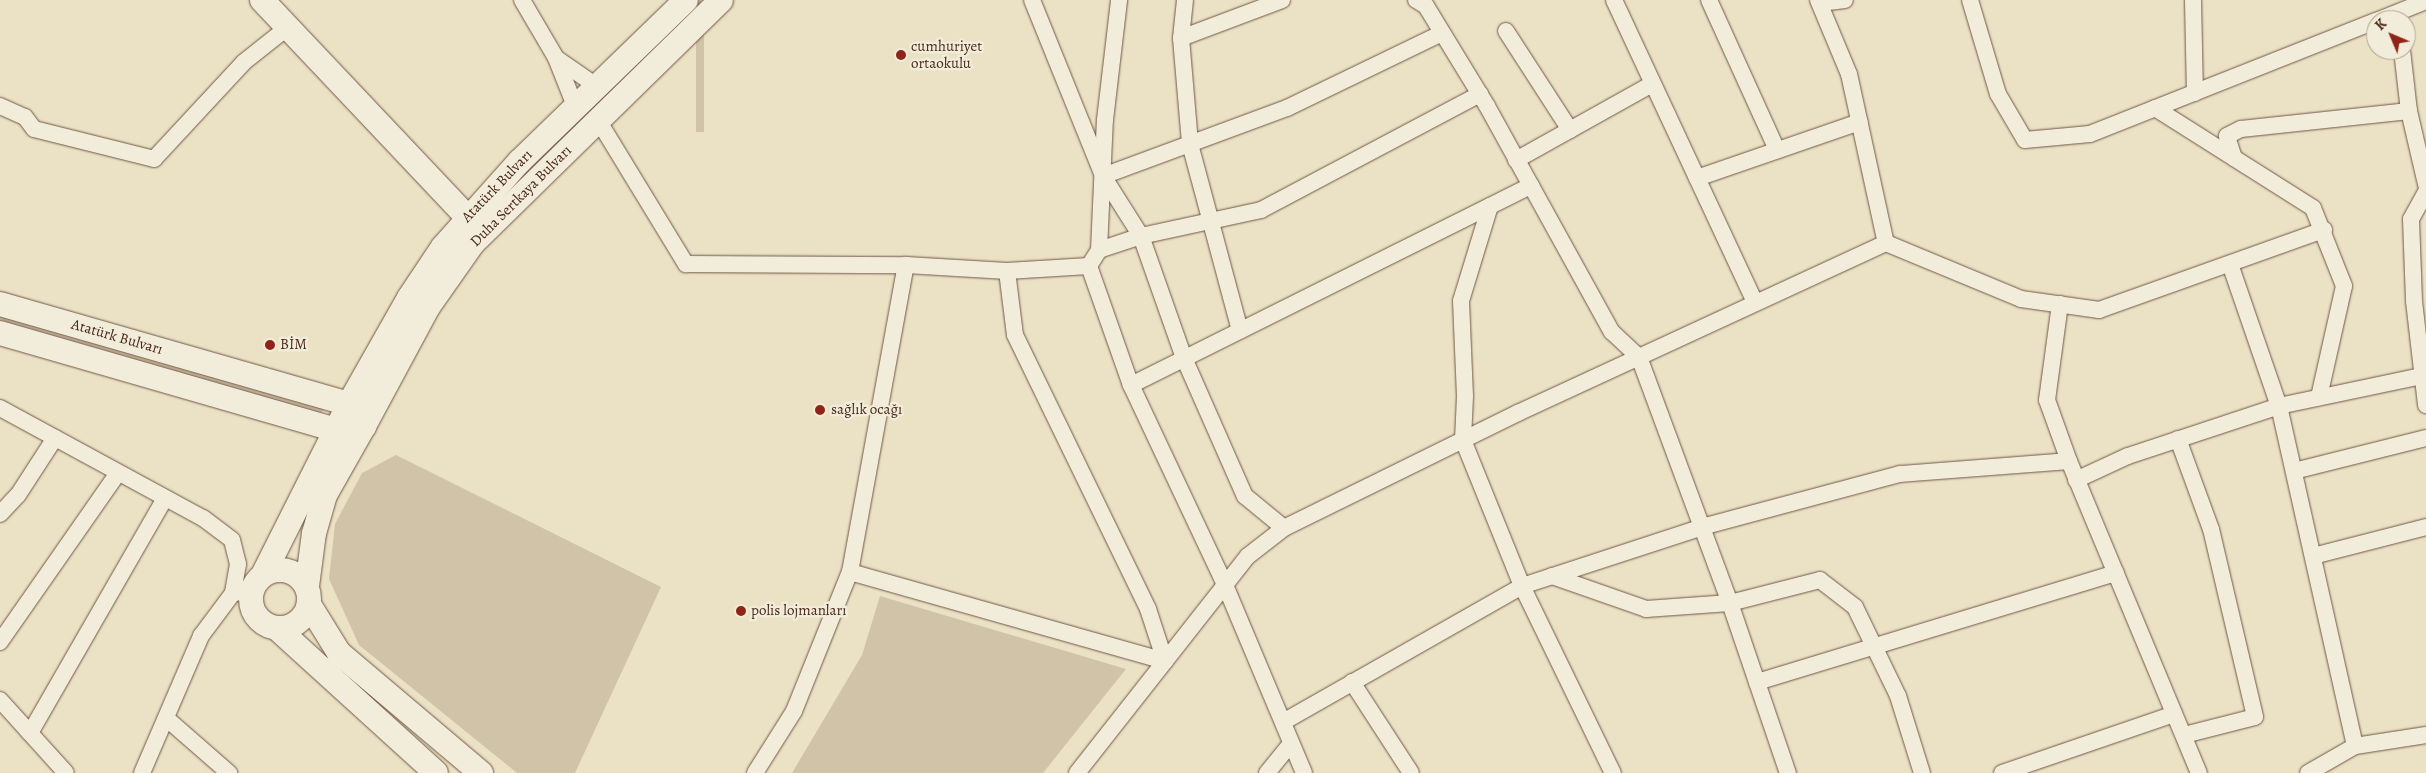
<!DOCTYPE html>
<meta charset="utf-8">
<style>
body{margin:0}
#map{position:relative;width:2426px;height:773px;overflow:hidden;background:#ebe2c6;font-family:Alegreya,serif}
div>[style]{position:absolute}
.green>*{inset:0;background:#d0c3a8;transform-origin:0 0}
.roads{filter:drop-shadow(0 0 1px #725744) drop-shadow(0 0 1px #725744)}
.street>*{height:16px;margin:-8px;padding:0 8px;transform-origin:8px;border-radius:8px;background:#f2ecda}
.secondary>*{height:24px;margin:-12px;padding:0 12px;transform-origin:12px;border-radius:12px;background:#f2ecda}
.secondary>.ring{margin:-12px;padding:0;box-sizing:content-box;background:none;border:24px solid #f2ecda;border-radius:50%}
.dots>*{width:14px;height:14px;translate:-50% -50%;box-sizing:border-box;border:2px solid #f2ecda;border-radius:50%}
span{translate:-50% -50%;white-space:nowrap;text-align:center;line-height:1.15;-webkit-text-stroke:4.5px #f2ecda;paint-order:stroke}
.poi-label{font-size:15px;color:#4a2918}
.left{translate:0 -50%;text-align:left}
.street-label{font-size:15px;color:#4a2918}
.north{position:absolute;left:2366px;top:10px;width:50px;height:50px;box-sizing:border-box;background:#f2ecda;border:1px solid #af9e8c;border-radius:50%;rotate:315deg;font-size:14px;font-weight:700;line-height:20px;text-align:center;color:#4a2918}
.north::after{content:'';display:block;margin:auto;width:18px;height:22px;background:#8f2418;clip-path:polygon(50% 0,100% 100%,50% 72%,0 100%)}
</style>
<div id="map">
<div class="green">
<i style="left:696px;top:0;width:8px;height:132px"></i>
<i style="clip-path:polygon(579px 118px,580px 124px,490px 214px,486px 209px)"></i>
<i style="clip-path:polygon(0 313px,325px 407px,324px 410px,320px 413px,0 323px)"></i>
<i style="clip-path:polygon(396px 455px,661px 587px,575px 773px,517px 773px,359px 645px,329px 579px,335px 524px,362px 473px)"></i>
<i style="clip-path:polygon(880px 596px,1126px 669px,1043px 773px,792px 773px,862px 655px)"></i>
</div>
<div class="roads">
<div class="street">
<i style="left:522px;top:0;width:67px;rotate:59.6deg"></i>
<i style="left:556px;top:58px;width:52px;rotate:68.4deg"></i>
<i style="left:1032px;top:0;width:190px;rotate:68deg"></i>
<i style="left:1103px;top:176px;width:71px;rotate:57.7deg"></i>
<i style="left:1141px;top:236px;width:129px;rotate:70.6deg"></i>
<i style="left:1184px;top:358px;width:151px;rotate:66.2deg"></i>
<i style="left:1245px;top:496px;width:50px;rotate:39.4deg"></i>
<i style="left:1185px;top:0;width:38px;rotate:96deg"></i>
<i style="left:1181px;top:38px;width:106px;rotate:85.1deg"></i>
<i style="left:1190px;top:144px;width:193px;rotate:75deg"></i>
<i style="left:1416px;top:0;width:12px;rotate:31deg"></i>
<i style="left:1426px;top:6px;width:117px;rotate:58.6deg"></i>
<i style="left:1487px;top:106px;width:258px;rotate:61.1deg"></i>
<i style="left:1612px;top:332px;width:37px;rotate:43deg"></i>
<i style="left:1639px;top:357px;width:262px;rotate:69.7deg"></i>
<i style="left:1730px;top:603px;width:180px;rotate:71.2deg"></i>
<i style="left:1614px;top:0;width:334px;rotate:65deg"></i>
<i style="left:1709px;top:0;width:165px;rotate:65.6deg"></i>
<i style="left:1818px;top:0;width:80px;rotate:67.3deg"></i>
<i style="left:1849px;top:74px;width:173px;rotate:77.7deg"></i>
<i style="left:1886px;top:243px;width:146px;rotate:22.5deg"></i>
<i style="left:2021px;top:299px;width:79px;rotate:8deg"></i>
<i style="left:2099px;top:310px;width:239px;rotate:-19.6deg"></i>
<i style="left:1970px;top:0;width:98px;rotate:73.4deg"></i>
<i style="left:1998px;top:94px;width:53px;rotate:59.6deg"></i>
<i style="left:2025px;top:140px;width:65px;rotate:-5.3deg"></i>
<i style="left:2090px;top:134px;width:308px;rotate:-21.6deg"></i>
<i style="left:2193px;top:0;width:93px;rotate:88.8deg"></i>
<i style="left:1820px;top:3px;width:25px;rotate:-7deg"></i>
<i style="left:2379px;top:20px;width:51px;rotate:-22deg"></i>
<i style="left:1506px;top:31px;width:118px;rotate:57.1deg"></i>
<i style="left:1181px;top:38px;width:108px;rotate:-20.6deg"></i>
<i style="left:2402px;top:50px;width:61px;rotate:83.5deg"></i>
<i style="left:2409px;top:111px;width:75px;rotate:76.9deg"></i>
<i style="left:556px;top:58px;width:47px;rotate:34.7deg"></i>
<i style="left:0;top:106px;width:27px;rotate:24deg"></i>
<i style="left:25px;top:117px;width:15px;rotate:53deg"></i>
<i style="left:34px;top:129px;width:124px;rotate:14deg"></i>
<i style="left:154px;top:159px;width:132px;rotate:-47.1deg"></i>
<i style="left:244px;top:62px;width:56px;rotate:-38.5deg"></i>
<i style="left:2155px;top:108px;width:187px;rotate:32.3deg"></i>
<i style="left:2313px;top:208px;width:84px;rotate:68.3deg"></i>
<i style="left:2344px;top:286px;width:114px;rotate:102.7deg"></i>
<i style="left:598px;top:120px;width:169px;rotate:58.6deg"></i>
<i style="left:686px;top:264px;width:220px;rotate:0.3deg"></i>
<i style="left:906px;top:265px;width:101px;rotate:3.4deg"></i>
<i style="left:1007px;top:271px;width:82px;rotate:-3.5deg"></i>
<i style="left:1089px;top:266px;width:19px;rotate:-58deg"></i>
<i style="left:1099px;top:250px;width:130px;rotate:-87.4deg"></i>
<i style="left:1105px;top:120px;width:121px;rotate:-83.3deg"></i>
<i style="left:2234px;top:158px;width:23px;rotate:-108deg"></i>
<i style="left:2227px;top:136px;width:16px;rotate:-27deg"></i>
<i style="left:2241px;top:129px;width:169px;rotate:-6.1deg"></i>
<i style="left:1516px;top:160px;width:156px;rotate:-29.2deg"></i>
<i style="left:1103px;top:176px;width:196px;rotate:-20.3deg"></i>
<i style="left:1287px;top:108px;width:172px;rotate:-25.8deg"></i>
<i style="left:1697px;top:178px;width:172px;rotate:-19deg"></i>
<i style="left:2426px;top:192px;width:31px;rotate:119deg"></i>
<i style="left:2411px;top:219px;width:82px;rotate:87.9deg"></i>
<i style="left:2414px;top:301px;width:105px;rotate:83.4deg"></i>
<i style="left:1490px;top:206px;width:99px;rotate:107deg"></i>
<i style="left:1461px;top:301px;width:95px;rotate:87.6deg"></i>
<i style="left:1465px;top:396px;width:44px;rotate:92.6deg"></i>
<i style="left:1463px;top:440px;width:157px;rotate:68deg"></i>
<i style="left:1522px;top:586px;width:208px;rotate:64.1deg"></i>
<i style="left:1099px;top:250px;width:44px;rotate:-18.4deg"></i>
<i style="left:1141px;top:236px;width:123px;rotate:-12.2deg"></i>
<i style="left:1261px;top:210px;width:248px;rotate:-27.9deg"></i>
<i style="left:2230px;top:264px;width:150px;rotate:71deg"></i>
<i style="left:2279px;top:406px;width:348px;rotate:77.4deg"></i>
<i style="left:1089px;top:266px;width:126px;rotate:70.6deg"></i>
<i style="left:1131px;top:385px;width:221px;rotate:64.8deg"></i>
<i style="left:1225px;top:585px;width:204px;rotate:67.2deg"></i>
<i style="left:1007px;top:271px;width:64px;rotate:82.9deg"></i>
<i style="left:1015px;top:335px;width:305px;rotate:64.1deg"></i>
<i style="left:1148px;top:609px;width:55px;rotate:71.9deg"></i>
<i style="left:2060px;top:304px;width:97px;rotate:97.7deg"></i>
<i style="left:2047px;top:400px;width:65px;rotate:70.2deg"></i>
<i style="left:2069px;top:461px;width:338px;rotate:67.4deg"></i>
<i style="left:1131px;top:385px;width:447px;rotate:-26.5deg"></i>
<i style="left:0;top:408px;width:231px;rotate:28.5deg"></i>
<i style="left:203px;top:518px;width:36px;rotate:37deg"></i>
<i style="left:232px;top:540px;width:25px;rotate:76deg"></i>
<i style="left:238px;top:564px;width:29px;rotate:100deg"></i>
<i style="left:233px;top:593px;width:54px;rotate:126.7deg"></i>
<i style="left:201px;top:636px;width:149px;rotate:113.3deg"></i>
<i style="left:2178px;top:439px;width:96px;rotate:69.9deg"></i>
<i style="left:2211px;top:529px;width:193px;rotate:76.8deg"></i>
<i style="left:2255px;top:717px;width:73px;rotate:165.8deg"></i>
<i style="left:2294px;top:471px;width:136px;rotate:-14deg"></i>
<i style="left:2076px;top:480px;width:57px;rotate:-24.8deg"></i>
<i style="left:2128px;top:456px;width:159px;rotate:-18.3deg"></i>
<i style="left:2279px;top:406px;width:150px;rotate:-11.9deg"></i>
<i style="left:0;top:514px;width:26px;rotate:-47deg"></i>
<i style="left:18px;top:495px;width:68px;rotate:-57deg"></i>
<i style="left:2313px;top:556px;width:117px;rotate:-14.4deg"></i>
<i style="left:850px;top:572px;width:327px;rotate:15.8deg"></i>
<i style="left:1552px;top:576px;width:100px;rotate:19.3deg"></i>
<i style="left:1646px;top:609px;width:84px;rotate:-4.1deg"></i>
<i style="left:1730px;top:603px;width:93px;rotate:-14.3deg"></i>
<i style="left:1820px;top:580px;width:44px;rotate:37.6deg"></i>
<i style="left:1855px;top:607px;width:99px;rotate:64.2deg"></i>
<i style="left:1898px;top:696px;width:81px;rotate:72.7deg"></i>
<i style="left:233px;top:593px;width:18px;rotate:-6deg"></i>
<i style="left:0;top:642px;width:206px;rotate:-55.1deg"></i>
<i style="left:1352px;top:682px;width:108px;rotate:57deg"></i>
<i style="left:1757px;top:682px;width:375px;rotate:-16.9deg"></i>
<i style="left:0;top:700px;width:98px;rotate:47.9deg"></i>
<i style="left:166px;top:718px;width:84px;rotate:41.1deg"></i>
<i style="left:1283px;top:722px;width:275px;rotate:-29.6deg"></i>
<i style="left:1522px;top:586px;width:189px;rotate:-18.1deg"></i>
<i style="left:1702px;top:527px;width:205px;rotate:-15deg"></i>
<i style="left:1900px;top:474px;width:169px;rotate:-4.4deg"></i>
<i style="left:30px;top:733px;width:271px;rotate:-60.1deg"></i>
<i style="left:755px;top:773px;width:73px;rotate:-57.8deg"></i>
<i style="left:794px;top:711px;width:150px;rotate:-68.1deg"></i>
<i style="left:850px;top:572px;width:312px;rotate:-79.7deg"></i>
<i style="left:1077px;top:773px;width:276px;rotate:-51.8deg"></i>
<i style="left:1248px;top:556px;width:46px;rotate:-37.9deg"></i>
<i style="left:1284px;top:528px;width:261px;rotate:-26.2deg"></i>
<i style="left:1518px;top:413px;width:405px;rotate:-24.8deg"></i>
<i style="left:1267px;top:773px;width:38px;rotate:-51deg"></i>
<i style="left:2002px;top:773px;width:182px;rotate:-18.9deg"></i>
<i style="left:2308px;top:773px;width:54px;rotate:-29.9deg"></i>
<i style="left:2355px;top:746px;width:72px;rotate:-8.8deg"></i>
</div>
<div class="secondary">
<i style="left:262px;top:0;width:313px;rotate:46.6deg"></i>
<i style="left:0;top:304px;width:363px;rotate:16deg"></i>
<i style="left:349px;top:404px;width:6px;rotate:39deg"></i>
<i style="left:354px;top:408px;width:21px;rotate:61deg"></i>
<i style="left:364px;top:426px;width:79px;rotate:119.5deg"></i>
<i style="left:325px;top:495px;width:40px;rotate:106deg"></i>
<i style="left:314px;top:533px;width:53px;rotate:97.5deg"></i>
<i style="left:0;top:333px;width:350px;rotate:16.1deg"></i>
<i style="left:336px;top:430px;width:20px"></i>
<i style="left:356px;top:430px;width:9px;rotate:-27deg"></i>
<i style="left:364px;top:426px;width:135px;rotate:-61.7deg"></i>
<i style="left:428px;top:307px;width:78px;rotate:-54.9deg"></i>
<i style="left:473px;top:243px;width:347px;rotate:-44.4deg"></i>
<i class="ring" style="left:251px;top:570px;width:34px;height:34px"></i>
<i style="left:264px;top:573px;width:189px;rotate:-63.3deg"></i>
<i style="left:349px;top:404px;width:122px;rotate:-60.5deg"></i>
<i style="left:409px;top:298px;width:61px;rotate:-56.3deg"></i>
<i style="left:443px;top:247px;width:115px;rotate:-48.2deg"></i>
<i style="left:520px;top:161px;width:231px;rotate:-44.1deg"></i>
<i style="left:310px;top:606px;width:55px;rotate:58.3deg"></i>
<i style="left:339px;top:653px;width:186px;rotate:40.2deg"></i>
<i style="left:279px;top:630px;width:212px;rotate:42.3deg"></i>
</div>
</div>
<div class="dots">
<i style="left:901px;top:55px;background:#8f2418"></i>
<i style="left:270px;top:345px;background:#8f2418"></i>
<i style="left:820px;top:410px;background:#8f2418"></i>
<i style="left:741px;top:611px;background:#8f2418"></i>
</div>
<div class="poi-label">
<span class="left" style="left:911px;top:55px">cumhuriyet<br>ortaokulu</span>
<span class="left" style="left:280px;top:345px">BİM</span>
<span class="left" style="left:831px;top:410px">sağlık ocağı</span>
<span class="left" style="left:751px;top:611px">polis lojmanları</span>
</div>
<div class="street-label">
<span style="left:497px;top:186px;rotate:-46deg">Atatürk Bulvarı</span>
<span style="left:521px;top:196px;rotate:-45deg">Duha Sertkaya Bulvarı</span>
<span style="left:117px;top:337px;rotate:16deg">Atatürk Bulvarı</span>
</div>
<div class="north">K</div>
</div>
